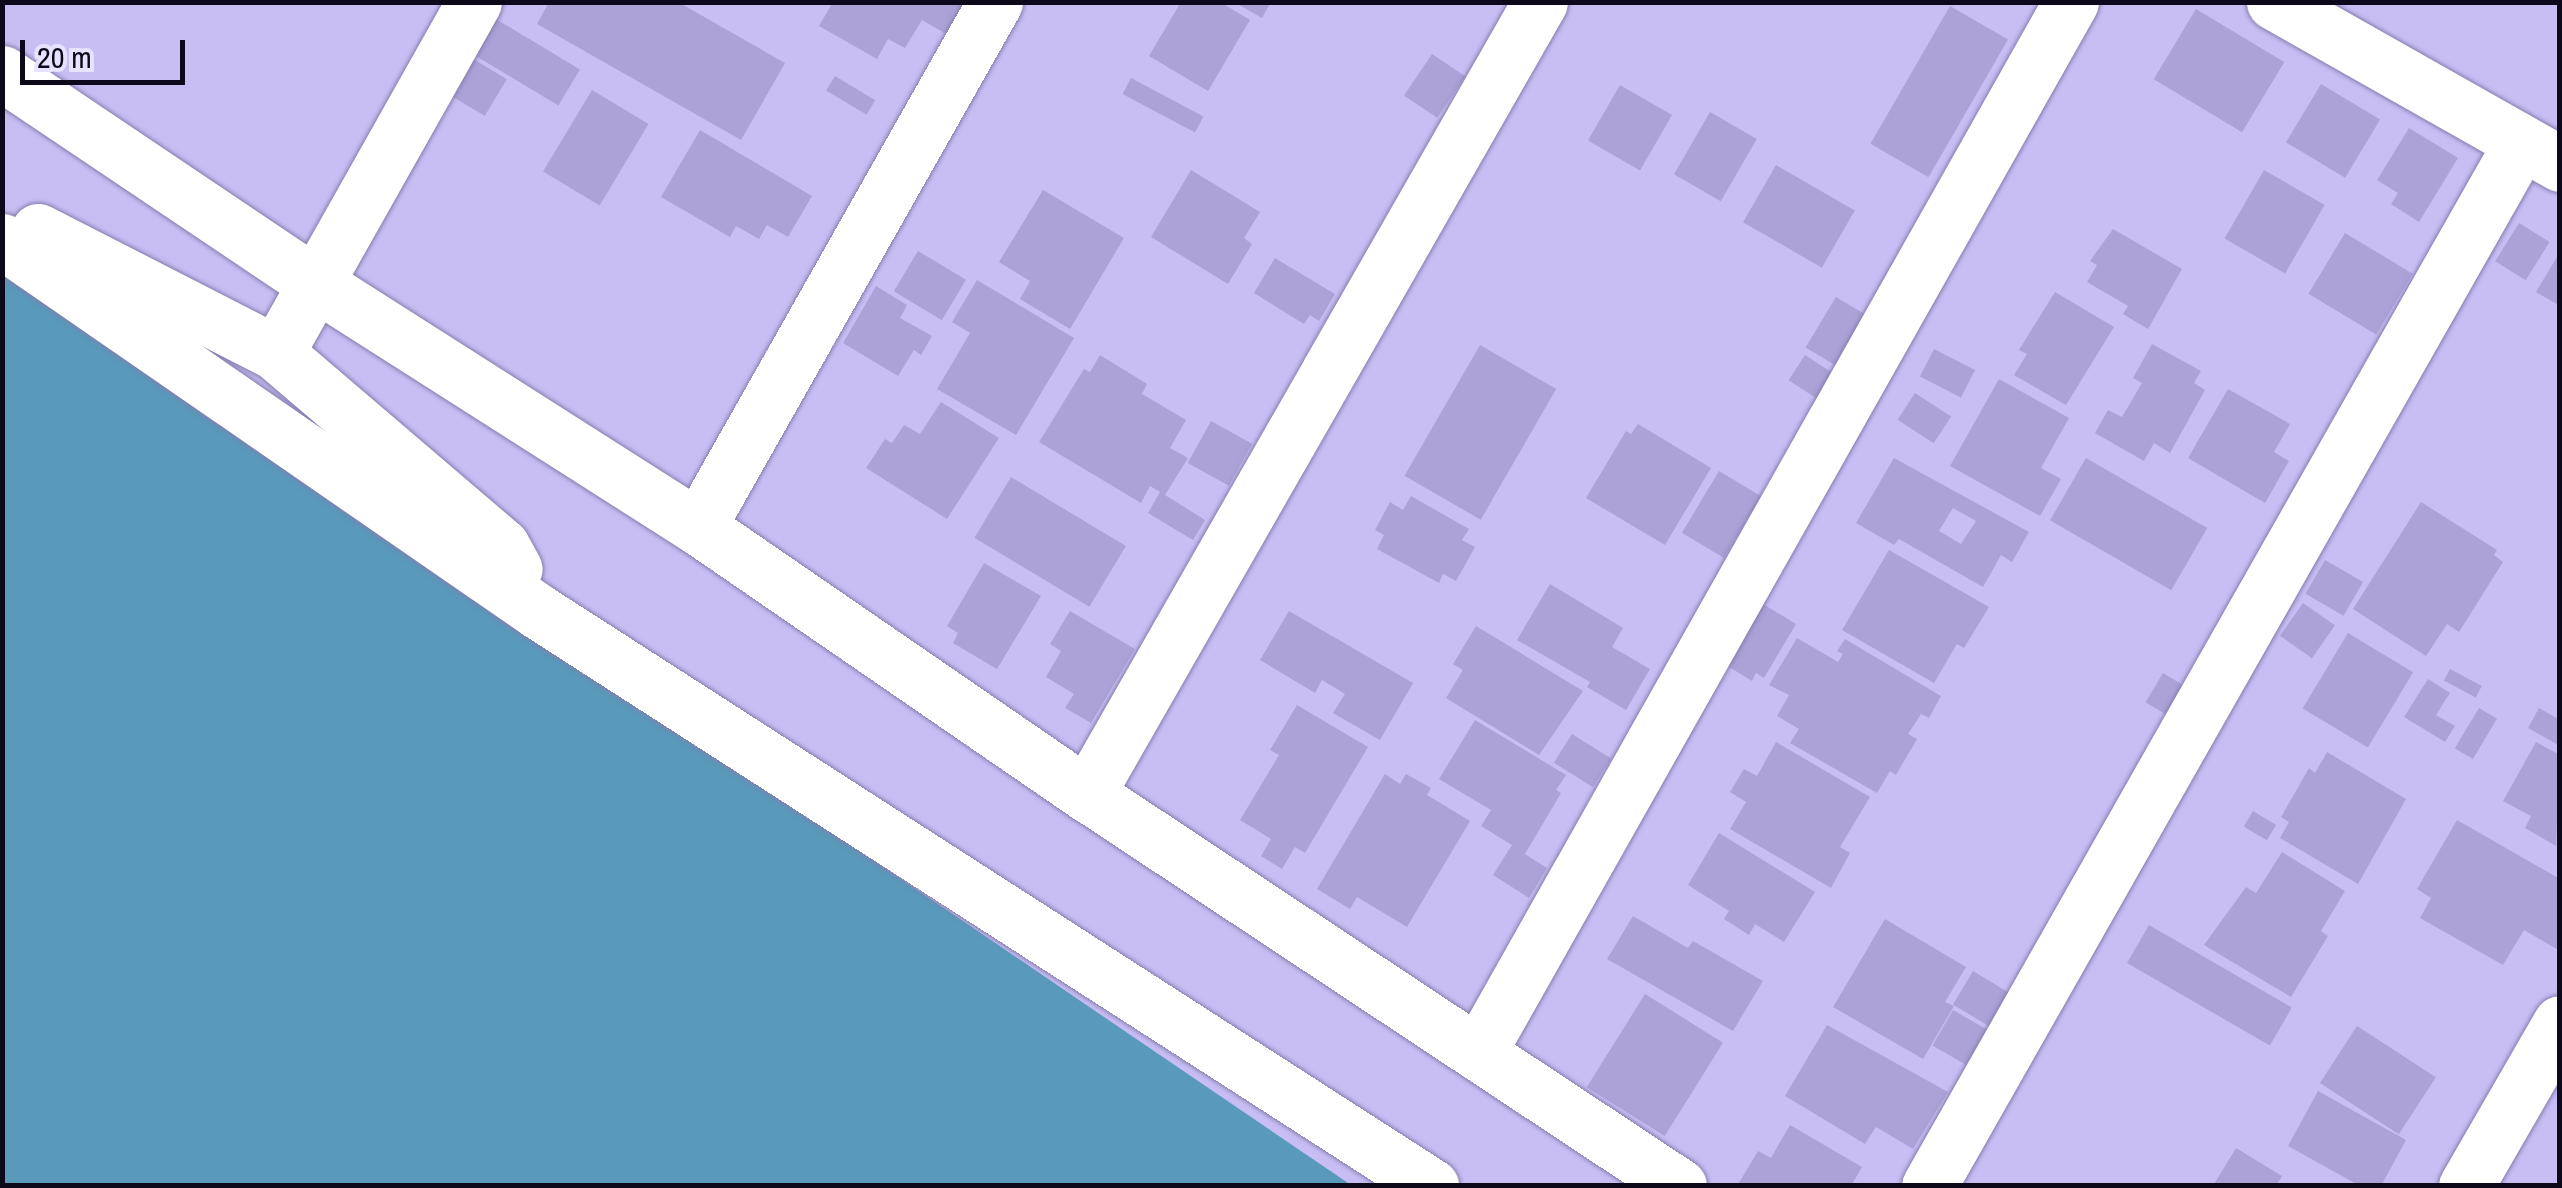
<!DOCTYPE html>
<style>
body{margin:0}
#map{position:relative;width:2562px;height:1188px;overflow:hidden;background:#c8bef4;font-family:"Archivo Narrow",sans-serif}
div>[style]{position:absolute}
.water>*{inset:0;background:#5999ba}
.building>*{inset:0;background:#aca2d7;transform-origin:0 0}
.roads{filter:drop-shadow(0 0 2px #857cae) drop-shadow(0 0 2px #857cae)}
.street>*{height:55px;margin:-27.5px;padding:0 27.5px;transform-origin:27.5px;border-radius:27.5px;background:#fff}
span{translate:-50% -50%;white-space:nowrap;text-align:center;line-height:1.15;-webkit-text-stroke:9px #e7e3ff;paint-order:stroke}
.frame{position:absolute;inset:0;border:5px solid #0d081a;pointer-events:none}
.scale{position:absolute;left:20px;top:40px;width:165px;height:45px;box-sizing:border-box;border:5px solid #0d081a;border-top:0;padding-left:12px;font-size:30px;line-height:35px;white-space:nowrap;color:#0d081a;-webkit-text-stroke:8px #e7e3ff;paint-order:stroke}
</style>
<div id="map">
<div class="water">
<i style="clip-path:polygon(3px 268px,1351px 1185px,3px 1185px)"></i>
</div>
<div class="building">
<i style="clip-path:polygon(549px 2px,678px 2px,785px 63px,741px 140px,537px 24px)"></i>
<i style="clip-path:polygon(833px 2px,974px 2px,953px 38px,922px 20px,905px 48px,888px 39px,877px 59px,819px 26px)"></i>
<i style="clip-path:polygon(1181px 2px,1220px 2px,1250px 20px,1208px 91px,1149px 56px)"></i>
<i style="clip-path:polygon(1234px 2px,1271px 2px,1262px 18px)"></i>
<i style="left:1950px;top:6px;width:67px;height:159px;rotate:30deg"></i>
<i style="left:2196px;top:9px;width:103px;height:82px;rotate:31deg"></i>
<i style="left:496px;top:19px;width:98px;height:42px;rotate:31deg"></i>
<i style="left:1432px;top:54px;width:40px;height:50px;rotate:34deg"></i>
<i style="left:470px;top:57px;width:43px;height:43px;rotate:31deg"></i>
<i style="left:835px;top:76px;width:47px;height:17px;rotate:31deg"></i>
<i style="left:1131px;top:78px;width:82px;height:18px;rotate:28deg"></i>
<i style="left:2321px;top:84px;width:69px;height:68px;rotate:31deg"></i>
<i style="left:1620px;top:85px;width:60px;height:64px;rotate:30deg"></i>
<i style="left:592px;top:90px;width:66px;height:95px;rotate:31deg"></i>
<i style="left:1710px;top:112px;width:54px;height:72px;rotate:30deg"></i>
<i style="clip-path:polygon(2409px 128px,2458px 158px,2419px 222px,2391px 204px,2398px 193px,2377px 180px)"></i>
<i style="clip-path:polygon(700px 130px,812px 196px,788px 237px,767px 225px,759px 239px,736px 226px,730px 237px,661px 197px)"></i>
<i style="left:1776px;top:165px;width:91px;height:66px;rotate:30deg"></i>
<i style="clip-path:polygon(1191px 170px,1260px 212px,1244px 238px,1252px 244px,1228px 284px,1151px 237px)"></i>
<i style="left:2264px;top:170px;width:70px;height:79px;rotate:30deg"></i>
<i style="clip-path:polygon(1043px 190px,1124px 238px,1070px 329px,1020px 299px,1030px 281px,999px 262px)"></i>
<i style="left:2519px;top:223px;width:36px;height:45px;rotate:32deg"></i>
<i style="clip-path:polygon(2113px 229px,2182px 269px,2148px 329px,2123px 314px,2128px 306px,2087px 282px,2097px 265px,2090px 261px)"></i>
<i style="left:2345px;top:233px;width:79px;height:71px;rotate:31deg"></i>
<i style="left:918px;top:251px;width:56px;height:47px;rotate:31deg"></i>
<i style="clip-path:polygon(2560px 252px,2560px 306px,2536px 292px)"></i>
<i style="clip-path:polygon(1275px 258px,1335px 294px,1319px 321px,1310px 315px,1304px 324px,1254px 293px)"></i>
<i style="clip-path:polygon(977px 280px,1074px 338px,1016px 435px,937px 389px,970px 333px,952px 322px)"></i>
<i style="clip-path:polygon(876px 286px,907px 305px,900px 318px,932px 336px,921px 355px,914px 350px,898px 376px,843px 343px)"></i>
<i style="clip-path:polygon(2055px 292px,2114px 327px,2066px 405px,2014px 375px,2027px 354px,2019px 350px)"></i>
<i style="left:1836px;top:297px;width:35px;height:59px;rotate:31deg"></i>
<i style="clip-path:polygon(2152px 344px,2201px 371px,2194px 383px,2205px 390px,2170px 453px,2154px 443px,2144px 461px,2095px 433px,2108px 410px,2122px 417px,2142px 383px,2133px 378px)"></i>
<i style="left:1480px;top:345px;width:88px;height:151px;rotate:30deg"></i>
<i style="left:1934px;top:349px;width:46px;height:31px;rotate:27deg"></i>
<i style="clip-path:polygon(1100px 355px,1147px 384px,1142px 394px,1186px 420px,1170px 448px,1188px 458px,1165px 495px,1205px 520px,1193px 540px,1148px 513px,1160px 492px,1150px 486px,1141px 503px,1039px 442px,1084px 369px,1090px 372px)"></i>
<i style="left:1805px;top:355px;width:33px;height:30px;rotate:33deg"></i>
<i style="clip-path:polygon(1999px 379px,2069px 418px,2041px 468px,2061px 479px,2040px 516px,1950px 466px)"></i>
<i style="clip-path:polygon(2228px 389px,2290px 424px,2274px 452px,2289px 461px,2265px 503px,2188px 458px)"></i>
<i style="left:1915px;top:393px;width:43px;height:32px;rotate:33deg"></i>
<i style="clip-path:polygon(941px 402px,999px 438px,947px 519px,866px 468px,885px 439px,892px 443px,904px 425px,920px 434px)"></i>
<i style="left:1211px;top:421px;width:47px;height:48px;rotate:29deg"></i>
<i style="clip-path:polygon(1638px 424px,1711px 468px,1665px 545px,1586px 498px,1626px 431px,1631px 434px)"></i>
<i style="clip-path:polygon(evenodd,1894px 458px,2029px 532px,2012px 562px,2001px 555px,1983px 587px,1899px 539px,1894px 545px,1856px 523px,1894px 458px,1953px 508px,1976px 521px,1961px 544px,1939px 531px,1953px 508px)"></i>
<i style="left:2086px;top:458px;width:140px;height:72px;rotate:30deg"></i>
<i style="left:1719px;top:471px;width:49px;height:72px;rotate:31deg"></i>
<i style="left:1011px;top:477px;width:134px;height:71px;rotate:31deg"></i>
<i style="clip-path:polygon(1411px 496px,1469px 529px,1462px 540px,1475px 547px,1456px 581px,1443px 574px,1439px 583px,1377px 549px,1384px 535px,1375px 530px,1390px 502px,1403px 510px)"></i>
<i style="clip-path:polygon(2421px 502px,2497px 550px,2494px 555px,2503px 562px,2459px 632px,2447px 624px,2426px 656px,2353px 609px)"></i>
<i style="clip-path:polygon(1889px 550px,1989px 607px,1964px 648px,1957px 644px,1934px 683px,1842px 630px)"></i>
<i style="left:2325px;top:560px;width:44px;height:39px;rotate:30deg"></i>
<i style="clip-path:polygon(984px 563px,1041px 596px,997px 669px,953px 643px,958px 633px,947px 626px)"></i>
<i style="clip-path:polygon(1550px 584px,1623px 628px,1612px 647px,1650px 669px,1626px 710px,1587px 687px,1590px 682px,1517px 640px)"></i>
<i style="left:2303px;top:603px;width:39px;height:40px;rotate:35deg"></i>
<i style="clip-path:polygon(1763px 604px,1796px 624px,1764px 678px,1756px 673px,1752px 681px,1726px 665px)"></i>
<i style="clip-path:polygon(1070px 611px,1135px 649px,1091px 723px,1065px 708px,1074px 694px,1046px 677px,1061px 651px,1050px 644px)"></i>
<i style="clip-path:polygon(1289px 611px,1413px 683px,1380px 740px,1333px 713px,1345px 694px,1322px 680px,1315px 693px,1260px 660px)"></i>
<i style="clip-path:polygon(1476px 626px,1583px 691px,1539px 755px,1446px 698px,1463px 670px,1453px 664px)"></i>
<i style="left:2348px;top:633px;width:76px;height:88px;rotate:31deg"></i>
<i style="clip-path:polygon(1797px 638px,1838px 662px,1843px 654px,1837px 651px,1845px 639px,1941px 696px,1929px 718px,1921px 714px,1908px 734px,1917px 739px,1896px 775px,1890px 771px,1877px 793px,1790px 743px,1799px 729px,1777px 716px,1789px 695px,1769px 685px)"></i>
<i style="left:2450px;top:669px;width:36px;height:13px;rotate:28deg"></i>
<i style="left:2163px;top:673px;width:27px;height:34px;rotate:31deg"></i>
<i style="clip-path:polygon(2428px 679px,2450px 693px,2436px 715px,2455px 726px,2445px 742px,2404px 717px)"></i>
<i style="clip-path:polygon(1297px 705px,1368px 747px,1305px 853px,1295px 847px,1282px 869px,1261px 856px,1271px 839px,1240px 820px,1279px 755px,1270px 750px)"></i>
<i style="left:2479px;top:708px;width:21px;height:47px;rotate:31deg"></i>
<i style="clip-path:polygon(2539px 708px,2560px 720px,2560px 746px,2528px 728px)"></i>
<i style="clip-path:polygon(1475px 720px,1566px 775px,1556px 790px,1561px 793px,1525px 854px,1547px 868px,1529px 898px,1493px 875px,1512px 845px,1481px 826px,1491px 810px,1439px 779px)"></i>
<i style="left:1572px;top:734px;width:46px;height:34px;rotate:32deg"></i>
<i style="clip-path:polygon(1776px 742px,1870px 797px,1840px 847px,1850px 853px,1831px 888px,1730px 829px,1746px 802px,1730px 792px,1744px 769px,1757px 776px)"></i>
<i style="clip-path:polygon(2536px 742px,2560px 755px,2556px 846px,2525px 828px,2531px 816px,2503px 801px)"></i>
<i style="clip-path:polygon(2327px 752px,2406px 799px,2358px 884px,2280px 838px,2289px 822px,2281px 817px,2309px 768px,2315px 773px)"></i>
<i style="clip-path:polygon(1385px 774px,1400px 784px,1406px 774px,1431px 788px,1427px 795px,1470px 821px,1407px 927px,1357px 897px,1350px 909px,1317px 889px)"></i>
<i style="left:2253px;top:811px;width:27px;height:18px;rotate:31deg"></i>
<i style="clip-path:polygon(2457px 820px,2560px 879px,2560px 951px,2524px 930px,2503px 965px,2420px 918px,2431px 898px,2417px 889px)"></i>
<i style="clip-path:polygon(1719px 833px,1815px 892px,1784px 942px,1755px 924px,1749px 935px,1724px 919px,1729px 911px,1688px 885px)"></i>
<i style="clip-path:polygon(2282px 852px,2345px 891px,2321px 931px,2328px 936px,2291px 997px,2204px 945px,2246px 887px,2256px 893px)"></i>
<i style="clip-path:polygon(1633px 916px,1688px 948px,1693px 941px,1763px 981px,1733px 1031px,1607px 959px)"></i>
<i style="clip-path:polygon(1885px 919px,1966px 967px,1945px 1002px,1954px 1006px,1923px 1059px,1833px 1007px)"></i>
<i style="left:2149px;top:925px;width:165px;height:44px;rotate:30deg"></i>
<i style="left:1973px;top:971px;width:42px;height:39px;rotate:31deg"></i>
<i style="left:1645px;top:994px;width:92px;height:110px;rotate:32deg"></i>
<i style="left:1953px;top:1010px;width:39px;height:41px;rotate:30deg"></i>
<i style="clip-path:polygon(1827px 1025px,1948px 1092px,1913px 1149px,1876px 1127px,1865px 1144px,1785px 1096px)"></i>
<i style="left:2357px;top:1026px;width:94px;height:68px;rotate:33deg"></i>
<i style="clip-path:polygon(2318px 1091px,2406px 1140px,2381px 1186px,2360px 1186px,2288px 1146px)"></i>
<i style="clip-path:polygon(1790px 1125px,1862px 1167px,1851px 1186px,1737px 1186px,1758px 1151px,1771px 1158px)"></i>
<i style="clip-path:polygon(2236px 1148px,2282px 1176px,2276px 1186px,2213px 1186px)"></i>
</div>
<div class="roads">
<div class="street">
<i style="left:474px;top:2px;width:403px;rotate:119.4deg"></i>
<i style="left:276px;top:353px;width:297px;rotate:40.5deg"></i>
<i style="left:502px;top:546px;width:26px;rotate:61deg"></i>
<i style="left:2274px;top:2px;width:329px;rotate:29.5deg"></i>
<i style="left:2px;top:73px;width:377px;rotate:33.9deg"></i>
<i style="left:315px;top:283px;width:454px;rotate:32.5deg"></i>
<i style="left:698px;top:527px;width:472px;rotate:34.5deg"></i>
<i style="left:1087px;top:794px;width:710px;rotate:33.51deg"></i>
<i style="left:38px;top:231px;width:267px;rotate:27.1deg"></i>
<i style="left:2px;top:241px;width:653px;rotate:34.64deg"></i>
<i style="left:539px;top:612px;width:1061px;rotate:32.76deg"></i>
<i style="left:698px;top:527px;width:603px;rotate:-60.5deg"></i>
<i style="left:1087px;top:794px;width:912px;rotate:-60.23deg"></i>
<i style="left:1478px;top:1053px;width:1207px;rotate:-60.57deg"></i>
<i style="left:1929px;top:1186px;width:1199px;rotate:-60.42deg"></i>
<i style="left:2466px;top:1186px;width:188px;rotate:-60deg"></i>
</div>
</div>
<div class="frame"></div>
<div class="scale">20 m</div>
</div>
